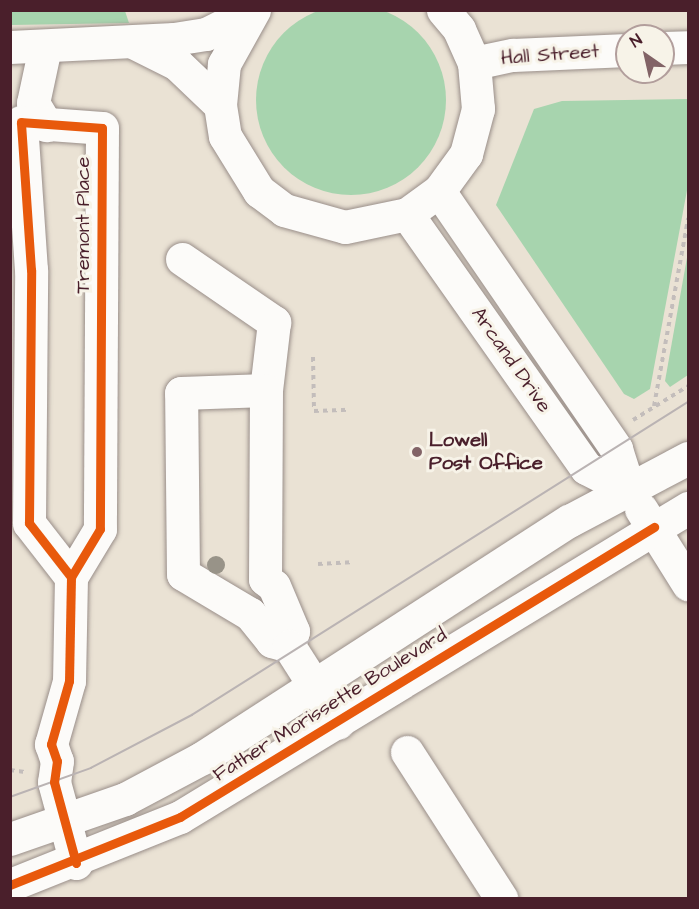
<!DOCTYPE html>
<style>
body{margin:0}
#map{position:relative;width:699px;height:909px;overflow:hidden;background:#eae2d4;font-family:"Architects Daughter",sans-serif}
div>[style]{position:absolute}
.green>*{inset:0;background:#a7d4ae}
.round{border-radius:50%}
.path>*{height:4px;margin-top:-2px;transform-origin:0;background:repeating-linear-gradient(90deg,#c3bdbb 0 4.5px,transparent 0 9px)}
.roads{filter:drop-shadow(0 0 2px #998e89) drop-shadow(0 0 2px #998e89)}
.minor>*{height:33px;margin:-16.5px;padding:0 16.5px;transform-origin:16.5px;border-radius:16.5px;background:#fcfbf9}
.major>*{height:33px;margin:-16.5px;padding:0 16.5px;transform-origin:16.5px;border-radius:16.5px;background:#fcfbf9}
.tram>*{height:1.5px;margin:-0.75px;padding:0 0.75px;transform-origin:0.75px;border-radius:0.75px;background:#bab3b3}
.cycleway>*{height:9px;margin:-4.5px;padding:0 4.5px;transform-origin:4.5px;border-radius:4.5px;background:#e8590c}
.trees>*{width:18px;height:18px;margin:-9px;border-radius:50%;background:#989388}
.dots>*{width:16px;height:16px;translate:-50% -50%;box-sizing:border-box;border:3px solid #f7f3e8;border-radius:50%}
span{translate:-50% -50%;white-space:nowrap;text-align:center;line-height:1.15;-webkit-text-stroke:6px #f7f3e8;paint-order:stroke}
.street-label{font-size:20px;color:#4a1f2b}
.poi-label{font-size:20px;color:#4a1f2b;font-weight:700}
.left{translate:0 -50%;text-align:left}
.frame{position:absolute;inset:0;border:12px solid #4a1f2b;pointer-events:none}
.north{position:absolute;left:615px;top:24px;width:60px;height:60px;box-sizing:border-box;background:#f7f3e8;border:2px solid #b29e9c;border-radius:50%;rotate:326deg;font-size:16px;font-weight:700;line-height:24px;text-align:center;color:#4a1f2b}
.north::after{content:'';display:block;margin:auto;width:21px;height:27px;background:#826366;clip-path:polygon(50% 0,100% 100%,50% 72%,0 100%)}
</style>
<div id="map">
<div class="green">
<i class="round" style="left:256px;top:5px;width:190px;height:190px"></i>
<i style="clip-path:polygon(10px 11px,125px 11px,129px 23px,11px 25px)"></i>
<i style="clip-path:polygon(688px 99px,688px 185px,650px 389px,634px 399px,624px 394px,496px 205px,534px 109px,562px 101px)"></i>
<i style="clip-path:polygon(688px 252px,688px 375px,670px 387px,665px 381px)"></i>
</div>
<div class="path">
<i style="left:313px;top:357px;width:54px;rotate:88.9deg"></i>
<i style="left:314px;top:411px;width:35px;rotate:-2deg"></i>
<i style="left:654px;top:406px;width:191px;rotate:-79.7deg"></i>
<i style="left:633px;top:420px;width:65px;rotate:-31.7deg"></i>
<i style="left:318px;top:564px;width:33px;rotate:-3deg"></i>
<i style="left:10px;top:770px;width:15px;rotate:8deg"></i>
</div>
<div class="roads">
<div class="minor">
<i style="left:254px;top:10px;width:62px;rotate:119.1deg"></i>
<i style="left:224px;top:64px;width:41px;rotate:95.6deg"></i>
<i style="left:220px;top:105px;width:31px;rotate:81deg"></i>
<i style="left:225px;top:136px;width:65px;rotate:58.3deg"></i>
<i style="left:259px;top:191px;width:31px;rotate:37deg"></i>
<i style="left:284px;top:210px;width:63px;rotate:15.6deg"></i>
<i style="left:345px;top:227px;width:63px;rotate:-11.8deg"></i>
<i style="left:407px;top:214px;width:39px;rotate:-36deg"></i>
<i style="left:439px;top:191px;width:46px;rotate:-53.9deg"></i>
<i style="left:466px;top:154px;width:47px;rotate:-75.1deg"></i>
<i style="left:478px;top:109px;width:46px;rotate:-95deg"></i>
<i style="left:474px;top:63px;width:37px;rotate:-114deg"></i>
<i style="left:459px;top:29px;width:25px;rotate:-130deg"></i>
<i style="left:135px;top:43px;width:47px;rotate:26.6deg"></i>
<i style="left:177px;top:64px;width:59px;rotate:43.6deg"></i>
<i style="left:10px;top:47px;width:164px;rotate:-2.8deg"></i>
<i style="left:174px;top:39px;width:32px;rotate:-9deg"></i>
<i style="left:206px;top:34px;width:51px;rotate:-26.6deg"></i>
<i style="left:45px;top:47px;width:57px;rotate:102.1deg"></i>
<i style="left:33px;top:103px;width:26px;rotate:59deg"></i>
<i style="left:663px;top:48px;width:25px;rotate:-2deg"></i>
<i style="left:474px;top:63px;width:40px;rotate:-12deg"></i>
<i style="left:513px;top:55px;width:114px;rotate:-2.5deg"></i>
<i style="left:439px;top:191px;width:313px;rotate:55.5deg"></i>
<i style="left:616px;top:449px;width:43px;rotate:72.4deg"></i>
<i style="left:407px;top:214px;width:311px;rotate:54.8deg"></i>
<i style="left:586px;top:468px;width:48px;rotate:27.1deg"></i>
<i style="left:182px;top:259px;width:112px;rotate:34.4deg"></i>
<i style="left:274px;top:322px;width:68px;rotate:96.7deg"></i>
<i style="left:266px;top:390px;width:189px;rotate:90.3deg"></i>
<i style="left:265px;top:579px;width:11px;rotate:38deg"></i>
<i style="left:274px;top:586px;width:49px;rotate:67.1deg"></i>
<i style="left:293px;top:631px;width:16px;rotate:105deg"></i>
<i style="left:289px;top:646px;width:18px;rotate:-164deg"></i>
<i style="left:272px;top:641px;width:35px;rotate:-129deg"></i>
<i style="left:250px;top:614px;width:78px;rotate:-149.2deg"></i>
<i style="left:183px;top:574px;width:181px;rotate:-90.6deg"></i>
<i style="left:181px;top:393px;width:85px;rotate:-2deg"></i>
<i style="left:71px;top:577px;width:68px;rotate:-127.9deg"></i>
<i style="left:29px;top:523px;width:253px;rotate:-89.5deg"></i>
<i style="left:31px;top:270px;width:148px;rotate:-93.9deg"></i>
<i style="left:21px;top:122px;width:81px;rotate:4.2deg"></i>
<i style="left:102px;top:128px;width:401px;rotate:90.3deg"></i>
<i style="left:100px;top:529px;width:56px;rotate:121.1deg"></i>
<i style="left:71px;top:577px;width:104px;rotate:91.1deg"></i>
<i style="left:69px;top:681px;width:66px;rotate:105.9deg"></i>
<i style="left:51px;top:744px;width:18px;rotate:71deg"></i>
<i style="left:57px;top:761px;width:21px;rotate:98deg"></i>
<i style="left:54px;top:782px;width:84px;rotate:74.8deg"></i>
<i style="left:289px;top:646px;width:91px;rotate:57.5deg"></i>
<i style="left:407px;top:752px;width:174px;rotate:57.2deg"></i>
</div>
<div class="major">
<i style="left:641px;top:509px;width:89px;rotate:57.9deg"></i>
<i style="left:10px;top:839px;width:122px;rotate:-19.2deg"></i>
<i style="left:125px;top:799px;width:87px;rotate:-28deg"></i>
<i style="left:202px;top:758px;width:437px;rotate:-32.9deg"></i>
<i style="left:569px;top:521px;width:135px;rotate:-27.9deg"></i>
<i style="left:10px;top:885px;width:183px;rotate:-21.8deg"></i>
<i style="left:180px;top:817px;width:595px;rotate:-31.31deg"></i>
</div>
</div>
<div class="tram">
<i style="left:10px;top:797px;width:86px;rotate:-19.7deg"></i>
<i style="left:91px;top:768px;width:114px;rotate:-27.7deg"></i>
<i style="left:192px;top:715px;width:587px;rotate:-32.25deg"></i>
</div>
<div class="cycleway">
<i style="left:71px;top:577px;width:68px;rotate:-127.9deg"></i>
<i style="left:29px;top:523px;width:253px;rotate:-89.5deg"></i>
<i style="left:31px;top:270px;width:148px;rotate:-93.9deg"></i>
<i style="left:21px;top:122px;width:81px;rotate:4.2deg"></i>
<i style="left:102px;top:128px;width:401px;rotate:90.3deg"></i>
<i style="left:100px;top:529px;width:56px;rotate:121.1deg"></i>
<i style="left:71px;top:577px;width:104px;rotate:91.1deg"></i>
<i style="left:69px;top:681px;width:66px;rotate:105.9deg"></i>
<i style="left:51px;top:744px;width:18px;rotate:71deg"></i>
<i style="left:57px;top:761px;width:21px;rotate:98deg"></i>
<i style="left:54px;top:782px;width:84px;rotate:74.8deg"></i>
<i style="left:10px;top:885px;width:183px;rotate:-21.8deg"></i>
<i style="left:180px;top:817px;width:556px;rotate:-31.46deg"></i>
</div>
<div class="trees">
<i style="left:216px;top:565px"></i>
</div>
<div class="dots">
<i style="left:417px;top:452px;background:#826366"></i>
</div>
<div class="street-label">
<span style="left:550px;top:55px;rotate:-4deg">Hall Street</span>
<span style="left:83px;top:225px;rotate:-90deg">Tremont Place</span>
<span style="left:511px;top:360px;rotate:55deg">Arcand Drive</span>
<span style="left:330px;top:705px;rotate:-32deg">Father Morissette Boulevard</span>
</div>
<div class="poi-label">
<span class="left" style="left:429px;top:452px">Lowell<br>Post Office</span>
</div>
<div class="frame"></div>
<div class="north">N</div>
</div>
